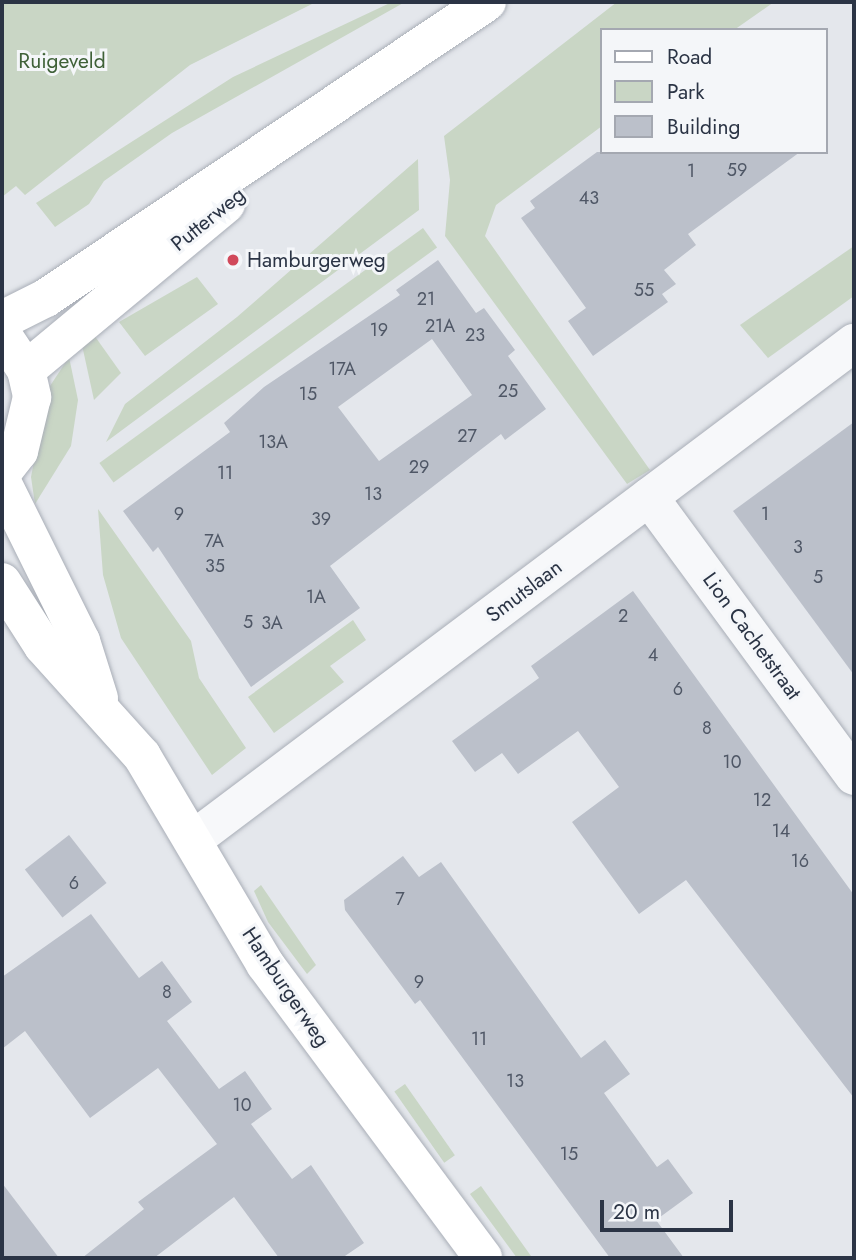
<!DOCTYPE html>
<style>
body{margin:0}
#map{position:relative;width:856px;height:1260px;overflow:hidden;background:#e4e7ec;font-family:Jost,sans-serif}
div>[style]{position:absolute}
.green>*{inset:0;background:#c9d6c5;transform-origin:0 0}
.building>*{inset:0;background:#bbc0ca;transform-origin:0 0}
.roads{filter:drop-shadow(0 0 2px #a9aeb7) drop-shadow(0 0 2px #a9aeb7)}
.street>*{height:38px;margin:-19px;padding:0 19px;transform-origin:19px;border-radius:19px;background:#f7f8fa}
.secondary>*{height:38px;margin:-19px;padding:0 19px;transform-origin:19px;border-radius:19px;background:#fff}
.primary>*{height:38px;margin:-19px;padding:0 19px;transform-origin:19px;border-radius:19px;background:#fff}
.dots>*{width:19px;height:19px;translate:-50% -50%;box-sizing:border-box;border:4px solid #f4f6f9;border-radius:50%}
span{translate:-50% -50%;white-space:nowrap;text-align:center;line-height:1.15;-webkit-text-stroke:6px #f4f6f9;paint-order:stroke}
.number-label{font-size:18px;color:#4f5766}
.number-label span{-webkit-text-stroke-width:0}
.park-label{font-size:21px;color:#3f6138}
.street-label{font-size:21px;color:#2b3445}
.poi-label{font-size:21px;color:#2b3445}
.left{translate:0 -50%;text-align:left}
.frame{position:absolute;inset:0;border:4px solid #2b3445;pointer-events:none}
.legend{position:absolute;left:600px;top:28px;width:228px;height:126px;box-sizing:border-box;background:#f4f6f9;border:2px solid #a4a8b1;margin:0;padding:9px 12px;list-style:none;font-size:21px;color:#2b3445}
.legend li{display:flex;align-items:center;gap:14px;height:35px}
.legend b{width:35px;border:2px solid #a4a8b1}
.scale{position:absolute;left:600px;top:1200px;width:133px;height:32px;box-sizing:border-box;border:4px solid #2b3445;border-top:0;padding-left:9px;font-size:21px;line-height:24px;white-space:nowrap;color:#2b3445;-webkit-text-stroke:5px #f4f6f9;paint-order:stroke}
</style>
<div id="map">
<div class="green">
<i style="clip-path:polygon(2px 2px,316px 2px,190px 65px,25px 195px,16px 186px,2px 197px)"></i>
<i style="clip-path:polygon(392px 2px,405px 2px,172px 133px,104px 181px,89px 204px,55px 227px,36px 203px,233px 77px)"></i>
<i style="clip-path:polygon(617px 2px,774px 2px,734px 30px,602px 30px,602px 126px,496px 205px,485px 236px,650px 470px,627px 484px,445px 236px,450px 180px,444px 136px)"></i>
<i style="clip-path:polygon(418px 159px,419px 210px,106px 442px,125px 404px,237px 317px)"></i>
<i style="left:423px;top:228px;width:24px;height:400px;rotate:54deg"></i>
<i style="clip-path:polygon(854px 246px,854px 296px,768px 358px,740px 325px)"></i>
<i style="clip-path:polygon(197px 277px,218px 304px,145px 356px,119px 322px)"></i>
<i style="clip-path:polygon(94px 335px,121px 373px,94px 400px,82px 345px)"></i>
<i style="clip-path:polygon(69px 357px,78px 400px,71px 446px,35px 504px,31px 477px,48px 389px)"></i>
<i style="clip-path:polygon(98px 509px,191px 641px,199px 678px,246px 748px,212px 775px,121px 638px,103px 575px)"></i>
<i style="clip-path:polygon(353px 620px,366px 640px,330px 666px,344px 682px,274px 733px,248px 697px)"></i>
<i style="clip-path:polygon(261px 885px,316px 965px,307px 974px,268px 922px,254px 891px)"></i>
<i style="left:405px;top:1084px;width:87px;height:13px;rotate:55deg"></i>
<i style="clip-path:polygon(481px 1186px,531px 1256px,527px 1258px,517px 1258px,470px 1194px)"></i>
</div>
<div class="building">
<i style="clip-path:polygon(597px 152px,800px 152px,688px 234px,696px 245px,664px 270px,676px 284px,662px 294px,668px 302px,593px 356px,568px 321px,586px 308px,521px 218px,535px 208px,530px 201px)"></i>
<i style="clip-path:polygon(evenodd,438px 260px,476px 313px,484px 308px,515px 350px,508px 356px,546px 409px,505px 440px,501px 434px,330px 566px,360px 608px,251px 687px,158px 547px,153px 552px,123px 511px,230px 432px,224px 423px,264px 387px,400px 295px,396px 290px,438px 260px,432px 339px,472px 395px,379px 461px,338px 407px,432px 339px)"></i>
<i style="clip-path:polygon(854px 422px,854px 675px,733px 511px)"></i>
<i style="clip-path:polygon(633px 591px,854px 895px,854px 1098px,686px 880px,639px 914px,572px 822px,619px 787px,578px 731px,518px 774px,502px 753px,475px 772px,452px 741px,539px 678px,531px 666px)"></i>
<i style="left:69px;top:835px;width:61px;height:56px;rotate:52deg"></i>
<i style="clip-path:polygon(403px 856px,419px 877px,441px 862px,581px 1058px,605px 1040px,630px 1074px,604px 1093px,657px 1167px,668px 1159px,693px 1193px,656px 1220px,684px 1258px,610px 1258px,420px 1000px,415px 1004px,345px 910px,344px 900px)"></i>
<i style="clip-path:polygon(91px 914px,139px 978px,162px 961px,192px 1002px,167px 1021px,219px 1089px,245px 1071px,272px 1109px,251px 1124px,292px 1179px,311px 1165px,364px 1243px,342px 1258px,279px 1258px,234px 1197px,154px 1258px,82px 1258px,144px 1209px,138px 1202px,217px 1144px,158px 1068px,90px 1118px,25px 1031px,2px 1049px,2px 977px)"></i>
<i style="clip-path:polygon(2px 1183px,59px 1258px,2px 1258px)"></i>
</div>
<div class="roads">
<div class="street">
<i style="left:649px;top:497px;width:346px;rotate:53.7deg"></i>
<i style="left:194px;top:839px;width:826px;rotate:-36.93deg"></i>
</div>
<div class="secondary">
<i style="left:2px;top:482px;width:178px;rotate:63.6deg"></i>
<i style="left:81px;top:641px;width:60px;rotate:72.5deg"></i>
<i style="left:2px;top:582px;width:76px;rotate:57.4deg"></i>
<i style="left:43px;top:646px;width:148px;rotate:48deg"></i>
<i style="left:142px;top:756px;width:242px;rotate:59.4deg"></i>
<i style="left:265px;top:964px;width:366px;rotate:53.4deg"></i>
</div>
<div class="primary">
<i style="left:2px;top:320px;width:49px;rotate:-26.6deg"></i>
<i style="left:46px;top:298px;width:531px;rotate:-33.87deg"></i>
<i style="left:2px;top:334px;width:43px;rotate:56.3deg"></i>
<i style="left:26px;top:370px;width:28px;rotate:77deg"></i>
<i style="left:32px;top:397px;width:56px;rotate:103.5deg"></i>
<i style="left:19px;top:451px;width:28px;rotate:128deg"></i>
<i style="left:26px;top:370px;width:260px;rotate:-39.7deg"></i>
</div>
</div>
<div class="dots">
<i style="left:233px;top:260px;background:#d1495b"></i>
</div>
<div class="number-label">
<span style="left:737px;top:170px">59</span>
<span style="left:691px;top:171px">1</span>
<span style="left:589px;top:198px">43</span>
<span style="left:644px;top:290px">55</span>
<span style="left:426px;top:299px">21</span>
<span style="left:440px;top:326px">21A</span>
<span style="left:379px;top:330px">19</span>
<span style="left:475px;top:335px">23</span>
<span style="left:342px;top:369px">17A</span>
<span style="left:508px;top:391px">25</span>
<span style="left:308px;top:394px">15</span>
<span style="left:467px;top:436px">27</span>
<span style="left:273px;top:442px">13A</span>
<span style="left:419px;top:467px">29</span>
<span style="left:225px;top:473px">11</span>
<span style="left:373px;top:494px">13</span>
<span style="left:179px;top:514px">9</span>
<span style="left:765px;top:514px">1</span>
<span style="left:321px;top:519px">39</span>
<span style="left:214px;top:541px">7A</span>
<span style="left:798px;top:547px">3</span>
<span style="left:215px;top:566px">35</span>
<span style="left:818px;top:577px">5</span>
<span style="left:316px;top:597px">1A</span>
<span style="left:623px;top:616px">2</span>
<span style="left:248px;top:622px">5</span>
<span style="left:272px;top:623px">3A</span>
<span style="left:653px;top:655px">4</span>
<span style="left:678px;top:689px">6</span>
<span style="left:707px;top:728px">8</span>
<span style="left:732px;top:762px">10</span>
<span style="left:762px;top:800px">12</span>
<span style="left:781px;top:831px">14</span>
<span style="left:800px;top:861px">16</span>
<span style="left:74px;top:883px">6</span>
<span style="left:400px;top:899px">7</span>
<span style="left:419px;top:982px">9</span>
<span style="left:167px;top:992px">8</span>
<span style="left:479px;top:1039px">11</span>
<span style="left:515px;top:1081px">13</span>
<span style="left:242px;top:1105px">10</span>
<span style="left:569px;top:1154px">15</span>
</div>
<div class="park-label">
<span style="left:62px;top:61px">Ruigeveld</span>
</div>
<div class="street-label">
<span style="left:208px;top:219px;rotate:-39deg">Putterweg</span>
<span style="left:524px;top:591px;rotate:-37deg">Smutslaan</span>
<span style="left:752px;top:636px;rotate:54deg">Lion Cachetstraat</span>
<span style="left:286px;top:987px;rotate:56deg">Hamburgerweg</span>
</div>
<div class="poi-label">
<span class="left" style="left:247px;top:260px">Hamburgerweg</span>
</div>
<div class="frame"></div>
<ul class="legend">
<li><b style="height:9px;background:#fff"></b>Road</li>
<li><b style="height:19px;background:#c9d6c5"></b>Park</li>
<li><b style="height:19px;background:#bbc0ca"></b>Building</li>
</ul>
<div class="scale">20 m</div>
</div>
